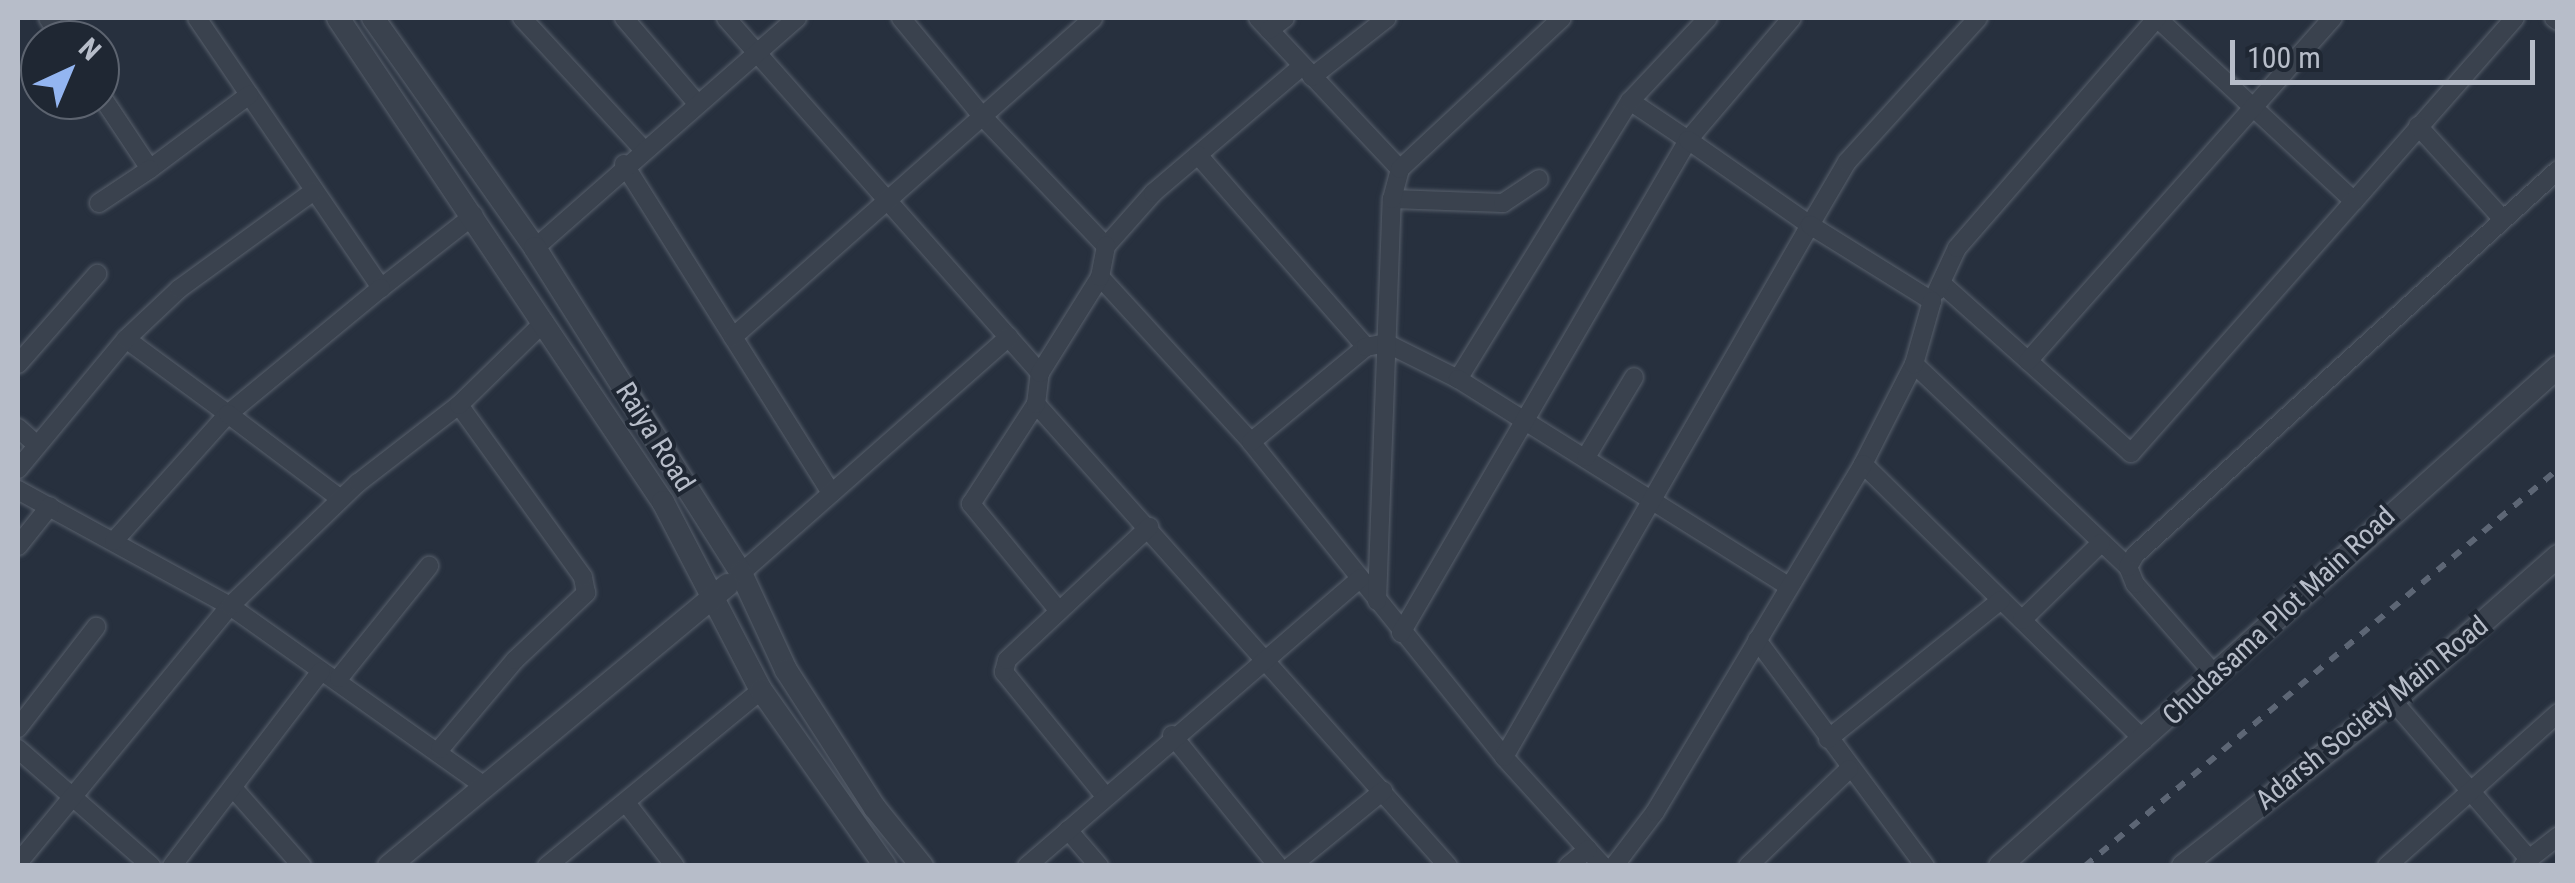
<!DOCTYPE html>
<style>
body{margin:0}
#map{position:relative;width:2575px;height:883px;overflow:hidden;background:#27303e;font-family:"Roboto Condensed",sans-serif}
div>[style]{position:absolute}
.roads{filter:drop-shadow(0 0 2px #58606c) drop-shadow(0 0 2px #58606c)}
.minor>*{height:18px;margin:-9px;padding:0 9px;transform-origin:9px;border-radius:9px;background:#3a424e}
.tertiary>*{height:22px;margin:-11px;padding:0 11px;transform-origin:11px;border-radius:11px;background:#3a424e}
.rail>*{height:6px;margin-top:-3px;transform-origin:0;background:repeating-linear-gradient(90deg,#5d6675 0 10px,transparent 0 20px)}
span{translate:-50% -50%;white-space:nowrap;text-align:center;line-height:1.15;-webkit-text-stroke:8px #1f2733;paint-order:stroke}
.street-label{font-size:28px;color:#b7bdc9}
.frame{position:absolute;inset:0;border:20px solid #b7bdc9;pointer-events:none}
.north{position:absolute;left:20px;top:20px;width:100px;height:100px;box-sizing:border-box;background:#1f2733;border:2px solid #5c636f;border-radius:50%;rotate:44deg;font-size:28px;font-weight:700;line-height:40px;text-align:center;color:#b7bdc9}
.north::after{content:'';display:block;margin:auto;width:35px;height:45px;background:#93b5f1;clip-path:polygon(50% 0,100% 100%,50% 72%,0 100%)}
.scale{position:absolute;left:2230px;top:40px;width:305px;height:45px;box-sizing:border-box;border:5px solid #b7bdc9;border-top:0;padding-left:12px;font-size:30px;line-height:35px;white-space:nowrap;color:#b7bdc9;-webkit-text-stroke:8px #1f2733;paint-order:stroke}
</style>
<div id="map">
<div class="roads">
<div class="minor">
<i style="left:48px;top:18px;width:27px;rotate:56deg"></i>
<i style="left:197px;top:18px;width:327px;rotate:55.7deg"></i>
<i style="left:381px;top:288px;width:118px;rotate:-38.1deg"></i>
<i style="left:522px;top:18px;width:177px;rotate:47.3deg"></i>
<i style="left:624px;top:18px;width:111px;rotate:49.4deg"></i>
<i style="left:726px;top:18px;width:474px;rotate:48.5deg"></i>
<i style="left:901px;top:18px;width:129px;rotate:50.4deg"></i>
<i style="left:983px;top:117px;width:178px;rotate:46.4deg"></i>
<i style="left:1106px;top:246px;width:71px;rotate:-48.4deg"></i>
<i style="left:1153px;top:193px;width:196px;rotate:-40.4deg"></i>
<i style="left:1258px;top:18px;width:207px;rotate:46.8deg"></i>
<i style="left:2157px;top:18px;width:269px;rotate:42.9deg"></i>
<i style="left:2354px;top:201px;width:244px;rotate:-48.7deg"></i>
<i style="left:2554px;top:18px;width:5px;rotate:37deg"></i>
<i style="left:1269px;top:30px;width:20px;rotate:-37deg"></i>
<i style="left:1312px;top:77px;width:95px;rotate:-38.2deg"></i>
<i style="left:100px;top:94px;width:90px;rotate:56.3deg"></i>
<i style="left:150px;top:169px;width:124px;rotate:-36.8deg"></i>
<i style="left:1630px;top:101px;width:70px;rotate:33.9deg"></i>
<i style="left:1688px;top:140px;width:160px;rotate:-49.6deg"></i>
<i style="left:2418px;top:126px;width:122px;rotate:47.7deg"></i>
<i style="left:1198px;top:155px;width:255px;rotate:48.8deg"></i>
<i style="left:624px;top:164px;width:389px;rotate:57.8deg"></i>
<i style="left:1392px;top:199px;width:111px;rotate:2.1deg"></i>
<i style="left:1503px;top:203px;width:43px;rotate:-33.7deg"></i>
<i style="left:99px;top:203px;width:61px;rotate:-33.7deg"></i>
<i style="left:535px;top:248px;width:349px;rotate:-41.3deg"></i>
<i style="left:1100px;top:277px;width:224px;rotate:47.5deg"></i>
<i style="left:1251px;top:442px;width:404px;rotate:51.2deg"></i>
<i style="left:1504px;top:757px;width:147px;rotate:47.8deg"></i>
<i style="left:1941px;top:283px;width:255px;rotate:41.8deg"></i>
<i style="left:2131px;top:453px;width:337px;rotate:-48.5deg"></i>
<i style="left:1937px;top:291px;width:47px;rotate:-65.1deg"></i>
<i style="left:1957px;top:248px;width:305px;rotate:-49deg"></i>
<i style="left:733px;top:337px;width:481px;rotate:-41.5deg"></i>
<i style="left:126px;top:339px;width:127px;rotate:36.3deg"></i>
<i style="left:228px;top:414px;width:198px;rotate:-39.5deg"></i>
<i style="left:2028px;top:361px;width:459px;rotate:-48.4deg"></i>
<i style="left:18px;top:364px;width:120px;rotate:-48.7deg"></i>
<i style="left:1458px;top:379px;width:327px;rotate:-58.3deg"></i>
<i style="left:1630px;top:101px;width:114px;rotate:-46.8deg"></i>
<i style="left:1036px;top:404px;width:619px;rotate:48.27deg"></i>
<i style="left:18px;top:428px;width:25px;rotate:42deg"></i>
<i style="left:1251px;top:442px;width:149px;rotate:-39.6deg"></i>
<i style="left:1366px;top:347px;width:20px;rotate:-11deg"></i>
<i style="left:1386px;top:343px;width:80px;rotate:26.6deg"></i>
<i style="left:1458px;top:379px;width:390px;rotate:32.1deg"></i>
<i style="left:1586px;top:457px;width:93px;rotate:-59deg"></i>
<i style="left:18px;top:469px;width:169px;rotate:-50.3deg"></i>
<i style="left:126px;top:339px;width:73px;rotate:-43.3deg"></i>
<i style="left:179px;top:289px;width:167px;rotate:-36deg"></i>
<i style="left:18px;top:490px;width:242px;rotate:28.7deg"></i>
<i style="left:230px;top:606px;width:310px;rotate:35.3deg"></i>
<i style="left:114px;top:541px;width:171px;rotate:-48.1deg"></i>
<i style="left:228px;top:414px;width:141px;rotate:37deg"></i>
<i style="left:18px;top:546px;width:51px;rotate:-51.3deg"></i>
<i style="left:2128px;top:567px;width:295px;rotate:-136.5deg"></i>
<i style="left:1914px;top:364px;width:112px;rotate:117deg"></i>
<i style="left:1863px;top:464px;width:394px;rotate:44.5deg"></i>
<i style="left:741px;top:573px;width:357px;rotate:-41.4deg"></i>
<i style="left:1377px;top:601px;width:402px;rotate:-87.9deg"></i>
<i style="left:1392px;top:199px;width:31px;rotate:-75deg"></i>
<i style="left:1400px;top:169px;width:221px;rotate:-43deg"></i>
<i style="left:1059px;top:611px;width:139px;rotate:-129.4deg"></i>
<i style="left:971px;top:504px;width:119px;rotate:-57deg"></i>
<i style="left:1036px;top:404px;width:31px;rotate:-83deg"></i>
<i style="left:1040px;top:373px;width:113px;rotate:-58deg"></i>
<i style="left:1100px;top:277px;width:32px;rotate:-79deg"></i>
<i style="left:2022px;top:620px;width:110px;rotate:-44.3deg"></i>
<i style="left:1401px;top:633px;width:570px;rotate:-59.79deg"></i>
<i style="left:1688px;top:140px;width:149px;rotate:34.9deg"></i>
<i style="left:1810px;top:225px;width:73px;rotate:-59.6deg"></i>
<i style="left:1847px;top:162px;width:195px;rotate:-47.7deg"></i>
<i style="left:1757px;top:640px;width:282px;rotate:53.4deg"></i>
<i style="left:2215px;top:675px;width:121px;rotate:-131.3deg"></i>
<i style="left:2135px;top:584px;width:18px;rotate:-112deg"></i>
<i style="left:2128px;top:567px;width:14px;rotate:-60deg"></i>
<i style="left:2135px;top:555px;width:572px;rotate:-42.31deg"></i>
<i style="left:339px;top:678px;width:144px;rotate:-51.2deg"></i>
<i style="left:2393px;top:701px;width:208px;rotate:49.3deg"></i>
<i style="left:2529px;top:859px;width:9px;rotate:131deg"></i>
<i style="left:18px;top:728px;width:128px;rotate:-52.3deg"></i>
<i style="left:1172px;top:735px;width:169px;rotate:51deg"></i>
<i style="left:1828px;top:739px;width:222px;rotate:-38.8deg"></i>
<i style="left:18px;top:749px;width:177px;rotate:41.3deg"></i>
<i style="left:440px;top:749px;width:116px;rotate:-49.9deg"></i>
<i style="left:515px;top:660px;width:98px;rotate:-43.3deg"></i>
<i style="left:586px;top:593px;width:16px;rotate:-101deg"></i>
<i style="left:583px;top:577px;width:212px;rotate:-125.8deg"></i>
<i style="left:1504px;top:757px;width:614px;rotate:-60.09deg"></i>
<i style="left:1810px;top:225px;width:144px;rotate:31.9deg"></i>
<i style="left:1932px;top:301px;width:66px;rotate:105.9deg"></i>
<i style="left:234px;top:789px;width:103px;rotate:48.6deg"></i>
<i style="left:1105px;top:796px;width:160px;rotate:-129.2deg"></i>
<i style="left:1004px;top:672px;width:12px;rotate:-76deg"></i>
<i style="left:1007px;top:660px;width:195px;rotate:-43.1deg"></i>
<i style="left:627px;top:804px;width:78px;rotate:52.3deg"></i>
<i style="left:1068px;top:830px;width:48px;rotate:49.3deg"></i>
<i style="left:2529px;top:859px;width:37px;rotate:-38deg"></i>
<i style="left:18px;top:863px;width:333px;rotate:-50.5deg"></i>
<i style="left:230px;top:606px;width:178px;rotate:-43.9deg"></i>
<i style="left:358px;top:483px;width:128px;rotate:-37.7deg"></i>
<i style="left:459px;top:405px;width:119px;rotate:-44.3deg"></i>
<i style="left:172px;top:866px;width:245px;rotate:-52.6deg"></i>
<i style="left:547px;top:866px;width:277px;rotate:-39.4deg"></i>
<i style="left:1027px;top:866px;width:440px;rotate:-40.8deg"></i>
<i style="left:1291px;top:866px;width:119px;rotate:-39.2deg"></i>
<i style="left:1568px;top:866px;width:26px;rotate:-40deg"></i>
<i style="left:1614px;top:866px;width:68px;rotate:-52.8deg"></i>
<i style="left:1655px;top:812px;width:405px;rotate:-59.1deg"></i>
<i style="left:1748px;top:866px;width:140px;rotate:-43.8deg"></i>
<i style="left:2387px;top:866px;width:229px;rotate:-41.8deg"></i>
</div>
<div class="tertiary">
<i style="left:338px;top:18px;width:583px;rotate:56.12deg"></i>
<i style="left:663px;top:502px;width:212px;rotate:62.5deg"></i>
<i style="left:761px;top:690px;width:215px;rotate:54.8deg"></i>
<i style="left:373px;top:18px;width:281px;rotate:54.8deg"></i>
<i style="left:535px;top:248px;width:385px;rotate:57.6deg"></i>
<i style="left:741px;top:573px;width:107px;rotate:65.1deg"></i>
<i style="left:786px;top:670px;width:164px;rotate:57.2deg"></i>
<i style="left:875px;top:808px;width:75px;rotate:51deg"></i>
<i style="left:389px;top:866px;width:440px;rotate:-39.7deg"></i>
<i style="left:2000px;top:866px;width:749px;rotate:-41.81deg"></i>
<i style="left:2183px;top:866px;width:284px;rotate:-38.3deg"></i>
<i style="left:2406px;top:690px;width:203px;rotate:-41.4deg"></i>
</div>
</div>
<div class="rail">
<i style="left:2085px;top:866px;width:618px;rotate:-40.01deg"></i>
</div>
<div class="street-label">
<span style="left:655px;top:437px;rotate:58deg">Raiya Road</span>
<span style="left:2279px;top:616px;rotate:-43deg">Chudasama Plot Main Road</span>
<span style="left:2372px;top:713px;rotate:-39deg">Adarsh Society Main Road</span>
</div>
<div class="frame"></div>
<div class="north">N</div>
<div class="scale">100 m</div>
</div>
